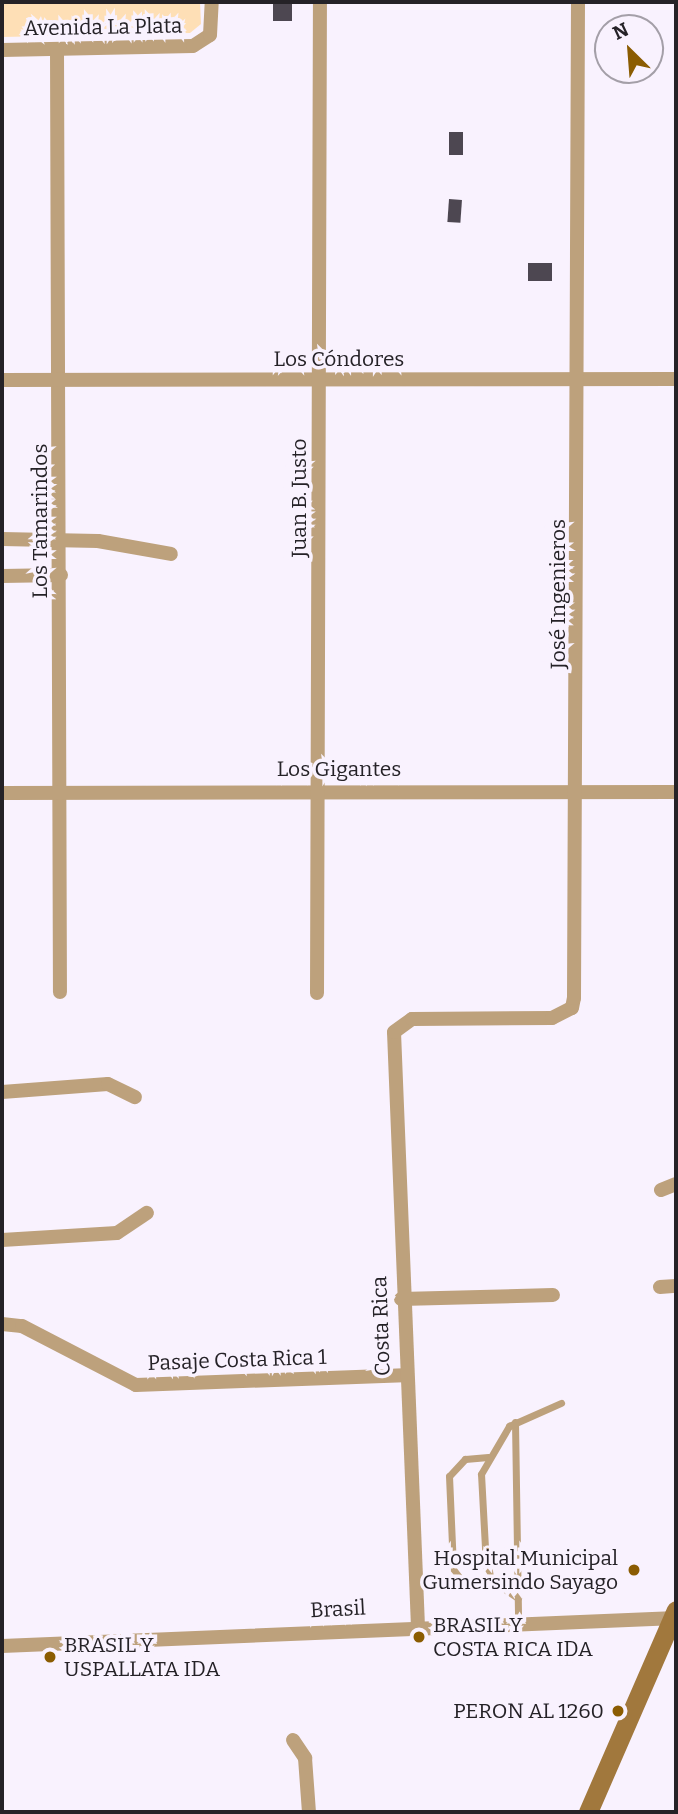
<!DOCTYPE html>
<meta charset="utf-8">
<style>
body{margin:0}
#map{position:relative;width:678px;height:1814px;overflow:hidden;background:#f9f2fe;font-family:Bitter,serif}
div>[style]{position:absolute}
.green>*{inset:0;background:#fedfb6}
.building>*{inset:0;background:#4d4751;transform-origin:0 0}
.service>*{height:7px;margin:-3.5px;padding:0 3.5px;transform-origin:3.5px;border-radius:3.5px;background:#bda17c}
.minor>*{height:14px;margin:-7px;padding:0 7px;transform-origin:7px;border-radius:7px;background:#bda17c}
.secondary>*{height:19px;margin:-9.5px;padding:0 9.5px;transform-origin:9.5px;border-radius:9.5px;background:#a1783d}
.dots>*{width:19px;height:19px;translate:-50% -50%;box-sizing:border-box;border:4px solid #f9f2fe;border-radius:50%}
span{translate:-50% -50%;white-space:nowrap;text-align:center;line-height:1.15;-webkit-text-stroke:7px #f9f2fe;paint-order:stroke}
.street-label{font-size:21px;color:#252227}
.poi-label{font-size:21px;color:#252227}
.right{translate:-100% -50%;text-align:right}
.left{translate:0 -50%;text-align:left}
.frame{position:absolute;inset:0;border:4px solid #252227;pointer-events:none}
.north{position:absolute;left:594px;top:14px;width:70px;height:70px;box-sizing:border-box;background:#f9f2fe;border:2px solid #a49fa8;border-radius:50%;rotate:335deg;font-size:19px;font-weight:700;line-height:28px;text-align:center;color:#252227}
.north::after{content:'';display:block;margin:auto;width:24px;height:32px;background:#8b5c02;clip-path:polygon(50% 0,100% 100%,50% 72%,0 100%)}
</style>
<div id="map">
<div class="green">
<i style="clip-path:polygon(2px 2px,200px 2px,201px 24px,190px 33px,2px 37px)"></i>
</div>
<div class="building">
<i style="left:273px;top:2px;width:19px;height:19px"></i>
<i style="left:449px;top:132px;width:14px;height:23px"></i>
<i style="left:449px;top:199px;width:13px;height:23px;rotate:4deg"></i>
<i style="left:528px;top:263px;width:24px;height:18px"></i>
</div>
<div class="service">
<i style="left:515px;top:1422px;width:202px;rotate:89.1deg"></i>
<i style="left:488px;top:1457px;width:23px;rotate:175deg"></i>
<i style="left:465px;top:1459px;width:23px;rotate:133deg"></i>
<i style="left:449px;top:1476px;width:93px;rotate:87.5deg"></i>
<i style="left:453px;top:1569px;width:21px;rotate:53deg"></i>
<i style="left:466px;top:1586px;width:31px;rotate:-4deg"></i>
<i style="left:518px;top:1598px;width:25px;rotate:-146deg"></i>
<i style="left:497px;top:1584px;width:21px;rotate:-121deg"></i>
<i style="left:486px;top:1566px;width:92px;rotate:-93.1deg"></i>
<i style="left:481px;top:1474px;width:56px;rotate:-59.7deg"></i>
<i style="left:509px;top:1426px;width:57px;rotate:-23.9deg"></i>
</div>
<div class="minor">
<i style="left:2px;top:50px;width:191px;rotate:-1.2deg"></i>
<i style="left:193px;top:46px;width:20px;rotate:-33deg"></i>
<i style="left:210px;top:35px;width:33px;rotate:-87deg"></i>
<i style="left:57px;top:50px;width:942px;rotate:89.82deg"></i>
<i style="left:2px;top:380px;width:674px;rotate:-0.09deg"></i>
<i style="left:2px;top:539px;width:96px;rotate:1.2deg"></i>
<i style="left:98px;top:541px;width:74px;rotate:10.1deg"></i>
<i style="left:2px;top:576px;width:59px;rotate:-1deg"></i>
<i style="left:2px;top:793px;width:674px;rotate:-0.09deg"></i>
<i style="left:317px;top:993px;width:991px;rotate:-89.83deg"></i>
<i style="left:2px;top:1092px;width:106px;rotate:-4.3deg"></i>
<i style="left:108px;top:1084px;width:30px;rotate:26deg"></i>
<i style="left:661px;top:1190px;width:16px;rotate:-22deg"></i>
<i style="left:2px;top:1240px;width:115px;rotate:-3.5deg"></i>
<i style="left:117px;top:1233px;width:36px;rotate:-34deg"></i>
<i style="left:660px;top:1287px;width:16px;rotate:-4deg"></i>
<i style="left:401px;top:1299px;width:152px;rotate:-1.5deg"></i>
<i style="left:2px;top:1324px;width:20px;rotate:6deg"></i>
<i style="left:22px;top:1326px;width:128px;rotate:27.4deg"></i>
<i style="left:136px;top:1385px;width:268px;rotate:-2.1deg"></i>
<i style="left:418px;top:1627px;width:595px;rotate:-92.31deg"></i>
<i style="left:394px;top:1032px;width:22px;rotate:-36deg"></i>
<i style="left:412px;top:1019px;width:140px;rotate:-0.4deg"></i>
<i style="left:552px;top:1018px;width:22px;rotate:-27deg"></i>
<i style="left:572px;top:1008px;width:10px;rotate:-79deg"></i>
<i style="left:574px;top:998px;width:996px;rotate:-89.77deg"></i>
<i style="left:2px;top:1646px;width:675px;rotate:-2.38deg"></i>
<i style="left:293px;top:1740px;width:22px;rotate:56deg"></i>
<i style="left:305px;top:1758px;width:54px;rotate:85.8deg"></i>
</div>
<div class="secondary">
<i style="left:588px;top:1812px;width:220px;rotate:-66.5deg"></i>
</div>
<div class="dots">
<i style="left:634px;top:1570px;background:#8b5c02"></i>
<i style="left:419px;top:1637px;background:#8b5c02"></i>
<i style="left:50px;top:1657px;background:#8b5c02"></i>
<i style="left:618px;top:1711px;background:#8b5c02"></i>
</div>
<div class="street-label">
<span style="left:103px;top:27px;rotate:-1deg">Avenida La Plata</span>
<span style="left:339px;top:359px">Los Cóndores</span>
<span style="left:299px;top:498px;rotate:-90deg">Juan B. Justo</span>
<span style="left:40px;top:521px;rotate:-90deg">Los Tamarindos</span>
<span style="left:558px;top:594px;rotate:-90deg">José Ingenieros</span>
<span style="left:339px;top:769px">Los Gigantes</span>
<span style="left:381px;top:1326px;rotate:-92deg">Costa Rica</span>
<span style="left:237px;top:1360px;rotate:-2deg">Pasaje Costa Rica 1</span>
<span style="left:338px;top:1609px;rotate:-3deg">Brasil</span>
</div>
<div class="poi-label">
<span class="right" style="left:618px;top:1570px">Hospital Municipal<br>Gumersindo Sayago</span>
<span class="left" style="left:433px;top:1637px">BRASIL Y<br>COSTA RICA IDA</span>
<span class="left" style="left:64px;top:1657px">BRASIL Y<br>USPALLATA IDA</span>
<span class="right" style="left:604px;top:1711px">PERON AL 1260</span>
</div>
<div class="frame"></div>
<div class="north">N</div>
</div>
